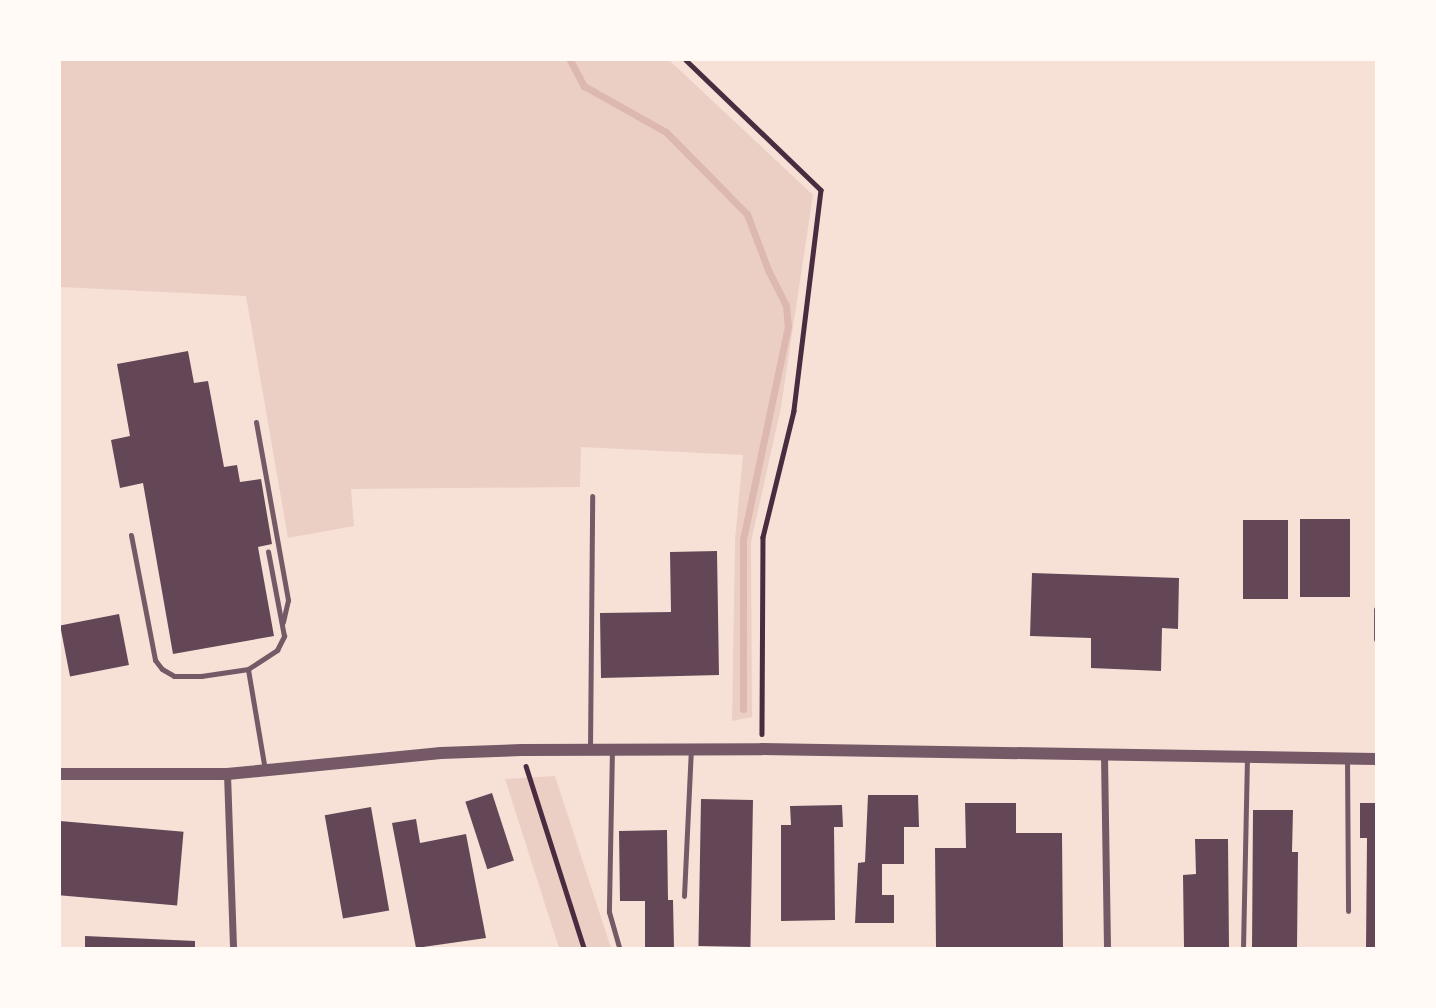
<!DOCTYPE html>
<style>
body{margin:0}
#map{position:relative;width:1436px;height:1008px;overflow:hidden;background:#f7e1d7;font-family:Figtree,sans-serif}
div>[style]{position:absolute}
.green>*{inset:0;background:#ebcfc5}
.stream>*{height:7px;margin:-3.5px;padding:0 3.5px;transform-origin:3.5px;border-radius:3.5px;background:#dcb8b0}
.building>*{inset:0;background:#644757;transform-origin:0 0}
.path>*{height:4.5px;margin:-2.25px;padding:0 2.25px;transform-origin:2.25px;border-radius:2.25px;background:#4a2c40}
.service>*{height:5px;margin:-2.5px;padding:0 2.5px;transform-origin:2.5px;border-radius:2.5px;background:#755966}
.minor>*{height:7px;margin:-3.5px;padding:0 3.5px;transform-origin:3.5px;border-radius:3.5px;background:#755966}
.tertiary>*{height:12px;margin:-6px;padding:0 6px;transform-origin:6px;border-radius:6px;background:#755966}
span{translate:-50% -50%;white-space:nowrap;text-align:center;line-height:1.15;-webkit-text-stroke:7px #fffaf5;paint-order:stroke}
.frame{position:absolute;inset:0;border:61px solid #fffaf5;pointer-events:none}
</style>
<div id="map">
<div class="green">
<i style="clip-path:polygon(60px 60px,669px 60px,813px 195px,781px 407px,751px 542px,752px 717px,732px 721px,735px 540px,743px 455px,581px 447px,580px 487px,351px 489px,354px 526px,288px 538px,246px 296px,60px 287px)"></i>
<i style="clip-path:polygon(555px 776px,611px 948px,559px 948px,505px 779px)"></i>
</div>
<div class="stream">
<i style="left:570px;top:60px;width:30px;rotate:62deg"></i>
<i style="left:584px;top:86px;width:94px;rotate:29.3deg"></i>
<i style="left:666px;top:132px;width:115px;rotate:45.4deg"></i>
<i style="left:747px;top:214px;width:60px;rotate:69.4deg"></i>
<i style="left:768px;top:270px;width:39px;rotate:63deg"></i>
<i style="left:786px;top:305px;width:21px;rotate:85deg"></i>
<i style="left:788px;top:326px;width:218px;rotate:101.9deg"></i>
<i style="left:743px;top:539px;width:170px;rotate:90deg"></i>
</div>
<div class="building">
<i style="clip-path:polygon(188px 351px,194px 383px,208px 381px,224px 467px,237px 465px,240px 482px,261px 479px,272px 544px,258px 547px,274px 636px,173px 654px,143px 483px,120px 488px,111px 440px,130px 436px,117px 364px)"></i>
<i style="left:1300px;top:519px;width:50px;height:78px"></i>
<i style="left:1243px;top:520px;width:45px;height:79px"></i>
<i style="clip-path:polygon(717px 551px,719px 675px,601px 678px,600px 613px,671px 612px,670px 552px)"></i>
<i style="clip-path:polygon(1032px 573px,1179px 578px,1178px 629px,1162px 628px,1161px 671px,1091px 668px,1091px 638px,1030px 636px)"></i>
<i style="left:119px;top:614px;width:52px;height:60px;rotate:79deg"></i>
<i style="left:492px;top:793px;width:71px;height:28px;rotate:72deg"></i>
<i style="clip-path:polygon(868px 795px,918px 795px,919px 827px,904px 827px,904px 864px,882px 864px,882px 895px,894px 895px,894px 923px,855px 923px,858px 863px,865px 862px)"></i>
<i style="left:701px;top:799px;width:52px;height:147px;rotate:1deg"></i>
<i style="clip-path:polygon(965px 803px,1016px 803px,1016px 833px,1062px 833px,1063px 948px,936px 948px,935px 848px,966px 848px)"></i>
<i style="clip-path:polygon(1360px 803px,1376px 803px,1376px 948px,1366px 948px,1367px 838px,1360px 838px)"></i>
<i style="clip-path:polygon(842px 805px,843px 827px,834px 827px,835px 920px,781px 921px,781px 825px,791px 825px,790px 806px)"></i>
<i style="left:371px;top:807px;width:105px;height:47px;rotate:80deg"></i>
<i style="clip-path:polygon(1253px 810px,1293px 810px,1292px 852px,1298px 852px,1297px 948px,1252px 948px)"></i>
<i style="clip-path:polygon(416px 819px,420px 843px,466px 834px,486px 938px,416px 948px,392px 823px)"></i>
<i style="left:60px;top:821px;width:124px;height:74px;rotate:5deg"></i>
<i style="clip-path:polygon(667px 830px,668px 900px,673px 900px,674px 948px,645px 948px,645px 901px,620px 901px,619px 831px)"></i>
<i style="clip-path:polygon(1195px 839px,1228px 839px,1229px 948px,1184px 948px,1183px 875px,1196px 874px)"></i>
<i style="clip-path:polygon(85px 936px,195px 941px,195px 948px,85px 948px)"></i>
</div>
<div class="path">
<i style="left:686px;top:60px;width:187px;rotate:43.9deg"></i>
<i style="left:821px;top:190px;width:223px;rotate:97deg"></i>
<i style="left:794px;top:411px;width:130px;rotate:103.8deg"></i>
<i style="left:763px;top:537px;width:197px;rotate:90.3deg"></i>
<i style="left:526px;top:766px;width:191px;rotate:72.3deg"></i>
</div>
<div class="service">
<i style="left:256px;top:422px;width:181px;rotate:79.8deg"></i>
<i style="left:288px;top:600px;width:23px;rotate:103deg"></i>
<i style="left:131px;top:535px;width:127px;rotate:79.1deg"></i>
<i style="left:155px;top:660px;width:11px;rotate:52deg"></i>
<i style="left:162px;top:669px;width:14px;rotate:30deg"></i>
<i style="left:174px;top:676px;width:27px"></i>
<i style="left:201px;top:676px;width:48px;rotate:-8.5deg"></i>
<i style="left:1376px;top:609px;width:30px;rotate:90deg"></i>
<i style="left:612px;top:749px;width:163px;rotate:91.1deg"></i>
<i style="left:609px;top:912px;width:37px;rotate:74deg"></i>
<i style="left:590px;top:750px;width:254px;rotate:-89.5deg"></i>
<i style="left:1347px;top:758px;width:153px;rotate:89.6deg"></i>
<i style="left:265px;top:770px;width:102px;rotate:-99.6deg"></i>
<i style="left:248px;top:669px;width:35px;rotate:-33deg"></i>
<i style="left:277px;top:650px;width:16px;rotate:-63deg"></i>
<i style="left:284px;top:636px;width:86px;rotate:-100.7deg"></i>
<i style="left:684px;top:896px;width:147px;rotate:-87.3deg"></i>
<i style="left:1243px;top:948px;width:191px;rotate:-88.8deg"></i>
</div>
<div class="minor">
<i style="left:1104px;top:756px;width:192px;rotate:89.1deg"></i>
<i style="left:227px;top:774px;width:174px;rotate:88deg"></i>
</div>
<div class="tertiary">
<i style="left:60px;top:774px;width:167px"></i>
<i style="left:227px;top:774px;width:215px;rotate:-5.6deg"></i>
<i style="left:441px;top:753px;width:81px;rotate:-2.1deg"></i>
<i style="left:522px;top:750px;width:240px;rotate:-0.2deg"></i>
<i style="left:762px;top:749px;width:614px;rotate:0.93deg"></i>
</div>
<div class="frame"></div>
</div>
